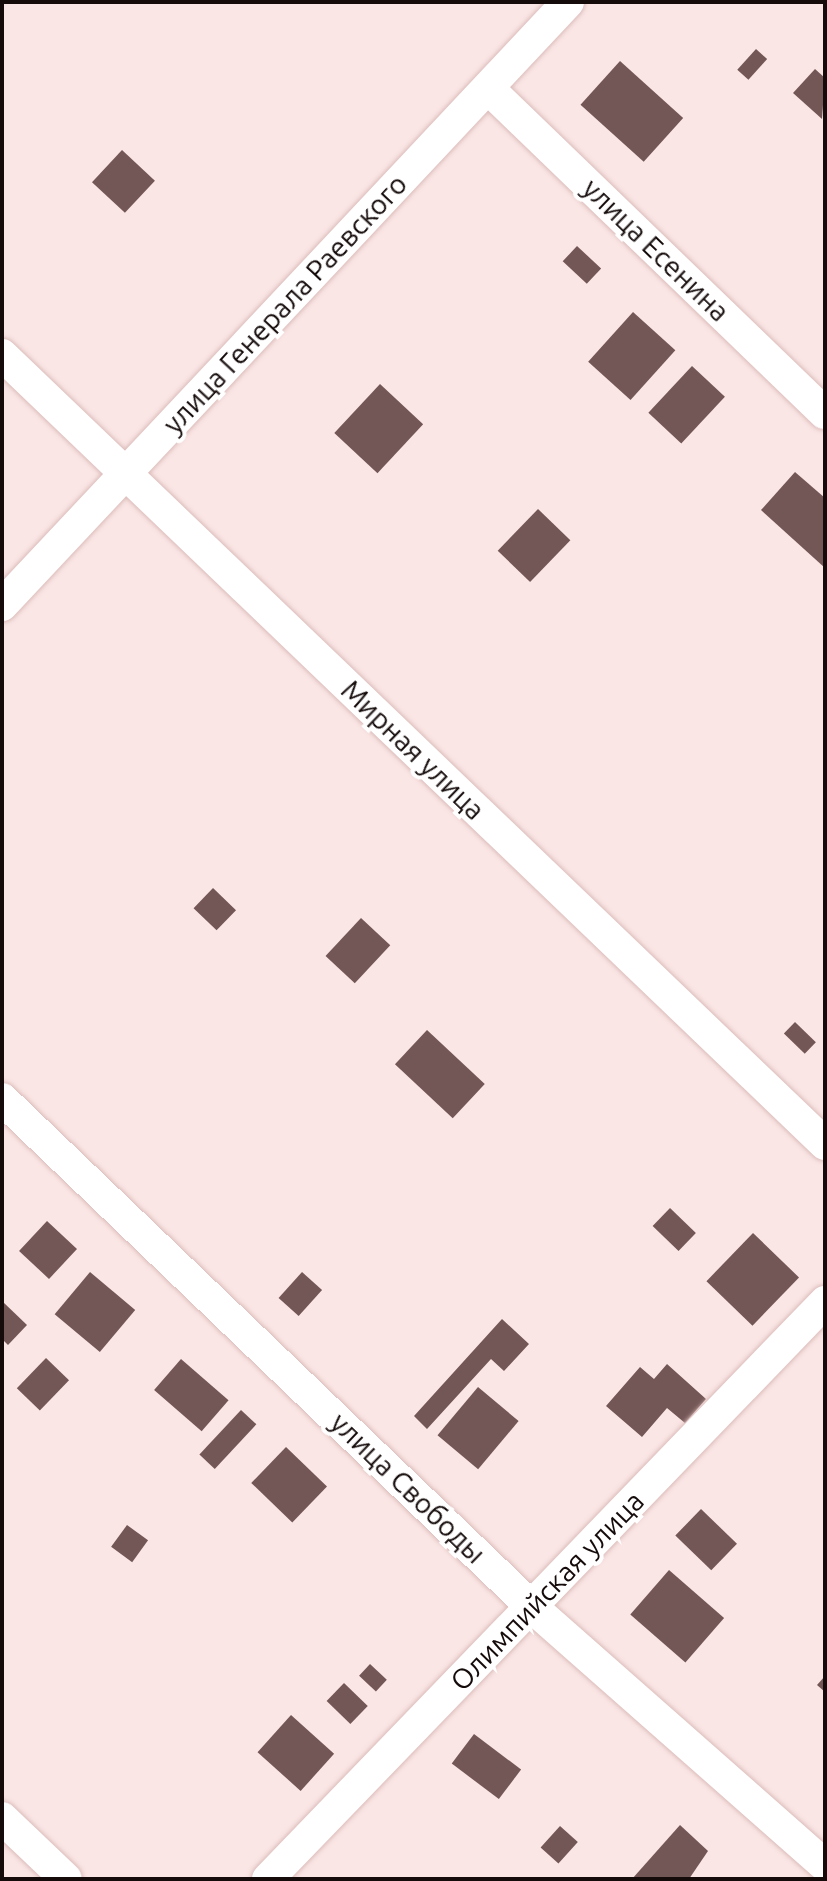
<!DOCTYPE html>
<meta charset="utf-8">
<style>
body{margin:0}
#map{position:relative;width:827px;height:1881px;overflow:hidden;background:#fae6e5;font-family:Ubuntu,sans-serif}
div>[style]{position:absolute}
.building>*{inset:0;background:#735756;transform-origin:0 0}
.roads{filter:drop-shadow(0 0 2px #dbbcba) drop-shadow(0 0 2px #dbbcba)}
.street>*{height:32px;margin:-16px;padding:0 16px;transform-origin:16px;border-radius:16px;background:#fff}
span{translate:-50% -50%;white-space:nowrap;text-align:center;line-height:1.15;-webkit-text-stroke:8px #fff;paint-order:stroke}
.street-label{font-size:28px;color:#150b0b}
.frame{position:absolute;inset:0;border:4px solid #150b0b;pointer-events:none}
</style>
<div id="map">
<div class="building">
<i style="left:756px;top:49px;width:15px;height:28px;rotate:42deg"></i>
<i style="left:620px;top:61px;width:85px;height:59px;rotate:42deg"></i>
<i style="clip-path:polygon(815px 69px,825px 78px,822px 119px,793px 93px)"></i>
<i style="left:122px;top:150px;width:45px;height:44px;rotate:43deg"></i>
<i style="left:577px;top:246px;width:33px;height:21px;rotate:43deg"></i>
<i style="left:633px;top:312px;width:57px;height:67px;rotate:42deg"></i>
<i style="left:692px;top:366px;width:45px;height:64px;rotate:43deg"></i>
<i style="left:380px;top:384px;width:59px;height:67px;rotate:43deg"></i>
<i style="clip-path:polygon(795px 472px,825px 498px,825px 568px,761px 510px)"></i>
<i style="left:538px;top:509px;width:45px;height:58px;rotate:44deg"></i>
<i style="left:213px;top:888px;width:32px;height:28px;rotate:44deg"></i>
<i style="left:361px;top:918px;width:40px;height:52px;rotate:43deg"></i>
<i style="left:795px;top:1022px;width:29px;height:16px;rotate:44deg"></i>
<i style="left:427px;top:1030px;width:79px;height:47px;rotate:43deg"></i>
<i style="left:670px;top:1208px;width:36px;height:25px;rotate:44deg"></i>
<i style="left:47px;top:1221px;width:41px;height:41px;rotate:43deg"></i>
<i style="left:753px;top:1233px;width:64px;height:67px;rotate:44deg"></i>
<i style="left:90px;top:1272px;width:59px;height:55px;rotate:40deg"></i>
<i style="left:302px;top:1272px;width:27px;height:35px;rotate:42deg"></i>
<i style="clip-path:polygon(2px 1301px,27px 1325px,8px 1345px,2px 1339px)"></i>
<i style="clip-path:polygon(502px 1319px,529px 1344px,504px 1371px,491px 1359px,427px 1429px,414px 1416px)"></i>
<i style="left:46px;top:1358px;width:32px;height:42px;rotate:44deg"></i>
<i style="left:181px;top:1359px;width:63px;height:41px;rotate:41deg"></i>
<i style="clip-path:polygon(667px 1364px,706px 1399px,685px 1423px,667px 1408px,642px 1437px,606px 1406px,640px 1367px,654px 1379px)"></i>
<i style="left:478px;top:1387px;width:53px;height:63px;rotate:40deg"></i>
<i style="left:241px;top:1410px;width:21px;height:61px;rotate:43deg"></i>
<i style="left:286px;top:1447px;width:57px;height:50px;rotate:44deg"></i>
<i style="left:701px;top:1509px;width:50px;height:37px;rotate:44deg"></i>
<i style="left:127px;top:1525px;width:26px;height:27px;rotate:36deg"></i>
<i style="left:669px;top:1570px;width:73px;height:59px;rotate:41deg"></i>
<i style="left:370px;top:1664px;width:23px;height:16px;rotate:43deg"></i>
<i style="clip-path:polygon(825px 1676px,825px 1692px,817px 1685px)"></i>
<i style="left:344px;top:1683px;width:33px;height:25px;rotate:44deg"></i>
<i style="left:291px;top:1715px;width:58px;height:50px;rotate:42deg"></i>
<i style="left:474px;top:1734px;width:59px;height:37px;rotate:37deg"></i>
<i style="clip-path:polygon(680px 1825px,708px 1851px,689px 1879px,632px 1879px)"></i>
<i style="left:560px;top:1826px;width:24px;height:29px;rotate:42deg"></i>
</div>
<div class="roads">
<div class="street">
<i style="left:488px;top:88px;width:468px;rotate:44deg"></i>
<i style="left:2px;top:355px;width:1140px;rotate:43.79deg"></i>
<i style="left:2px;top:605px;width:827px;rotate:-46.81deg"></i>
<i style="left:2px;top:1099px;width:734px;rotate:43.79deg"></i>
<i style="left:532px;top:1607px;width:390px;rotate:41.4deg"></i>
<i style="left:2px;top:1818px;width:88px;rotate:43.6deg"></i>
<i style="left:268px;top:1879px;width:802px;rotate:-46.01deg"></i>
</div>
</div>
<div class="street-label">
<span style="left:656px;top:250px;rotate:44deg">улица Есенина</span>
<span style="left:285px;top:304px;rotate:-47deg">улица Генерала Раевского</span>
<span style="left:413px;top:750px;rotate:44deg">Мирная улица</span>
<span style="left:408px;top:1488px;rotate:44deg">улица Свободы</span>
<span style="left:547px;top:1591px;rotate:-46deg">Олимпийская улица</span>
</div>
<div class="frame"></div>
</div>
